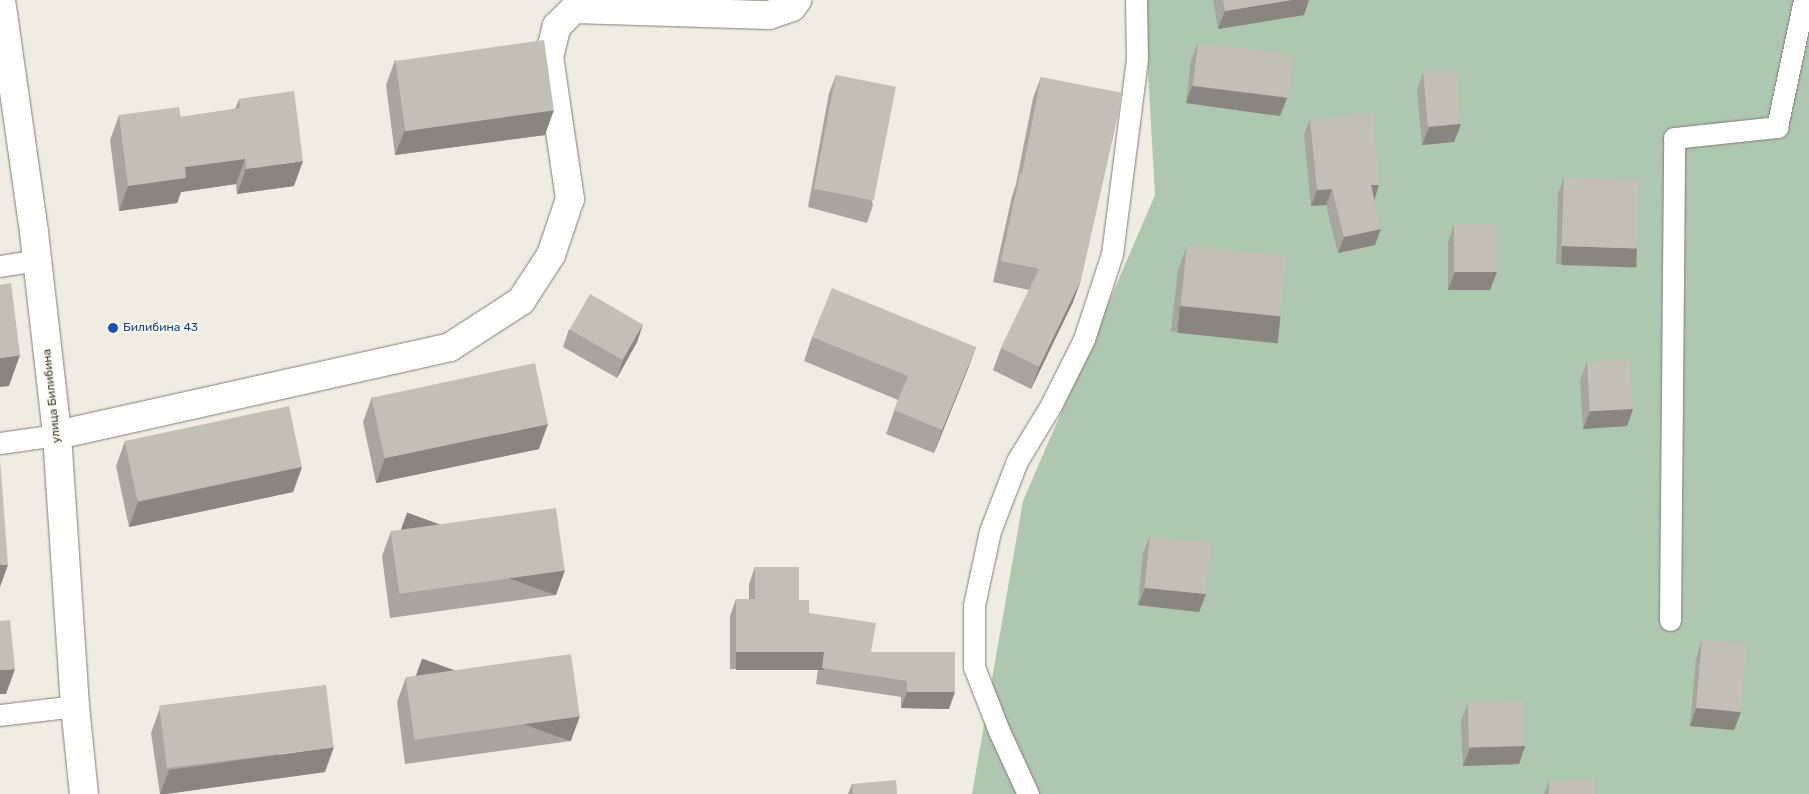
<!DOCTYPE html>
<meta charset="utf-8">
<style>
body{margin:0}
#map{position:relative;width:1809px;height:794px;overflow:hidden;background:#efede3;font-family:Rubik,sans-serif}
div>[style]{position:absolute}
.green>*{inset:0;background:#adc7b0}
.roads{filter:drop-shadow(0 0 1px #807e75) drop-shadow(0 0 1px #807e75)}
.lane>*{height:21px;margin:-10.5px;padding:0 10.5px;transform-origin:10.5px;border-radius:10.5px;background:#fff}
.street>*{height:28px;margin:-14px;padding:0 14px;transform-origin:14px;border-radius:14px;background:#fff}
.secondary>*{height:28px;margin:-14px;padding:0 14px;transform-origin:14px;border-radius:14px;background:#fff}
.wall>*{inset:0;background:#a7a59d}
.shaded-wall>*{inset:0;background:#88867f;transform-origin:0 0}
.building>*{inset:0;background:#c2c0b6;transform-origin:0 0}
.dots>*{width:14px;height:14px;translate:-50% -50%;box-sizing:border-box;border:2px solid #fdfaf0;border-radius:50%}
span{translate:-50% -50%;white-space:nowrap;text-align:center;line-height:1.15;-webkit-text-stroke:4px #fdfaf0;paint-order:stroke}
.transit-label{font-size:12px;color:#164399}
.left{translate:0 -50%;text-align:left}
.street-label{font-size:12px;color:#3d3b38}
</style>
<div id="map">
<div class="green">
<i style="clip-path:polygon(1144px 0,1809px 0,1809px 794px,972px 794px,1023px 501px,1155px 195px)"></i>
</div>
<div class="roads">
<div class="lane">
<i style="left:0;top:266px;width:37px;rotate:-9deg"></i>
<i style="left:0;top:443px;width:58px;rotate:-8deg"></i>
<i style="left:1670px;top:620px;width:482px;rotate:-89.5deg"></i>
<i style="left:1674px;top:138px;width:104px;rotate:-6.1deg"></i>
<i style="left:1777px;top:127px;width:130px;rotate:-78deg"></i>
<i style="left:0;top:715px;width:76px;rotate:-6.8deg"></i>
<i style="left:1028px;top:794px;width:69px;rotate:-114.7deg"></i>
<i style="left:999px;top:731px;width:69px;rotate:-111.3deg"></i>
<i style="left:974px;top:667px;width:62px;rotate:-90deg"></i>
<i style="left:974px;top:605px;width:76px;rotate:-77.8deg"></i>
<i style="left:990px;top:531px;width:75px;rotate:-68.9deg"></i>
<i style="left:1017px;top:461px;width:66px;rotate:-58.7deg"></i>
<i style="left:1051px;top:405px;width:74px;rotate:-63.4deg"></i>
<i style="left:1084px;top:339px;width:89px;rotate:-71.8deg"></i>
<i style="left:1112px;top:254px;width:198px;rotate:-82.7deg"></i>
<i style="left:1137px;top:58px;width:58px;rotate:-91deg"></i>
</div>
<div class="street">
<i style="left:57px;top:435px;width:403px;rotate:-12.6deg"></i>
<i style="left:450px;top:347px;width:85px;rotate:-32.9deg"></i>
<i style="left:521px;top:301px;width:55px;rotate:-56.9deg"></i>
<i style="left:551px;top:255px;width:59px;rotate:-71.3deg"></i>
<i style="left:570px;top:199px;width:144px;rotate:-98.4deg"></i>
<i style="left:549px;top:57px;width:32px;rotate:-76deg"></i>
<i style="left:557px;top:26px;width:24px;rotate:-45deg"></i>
<i style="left:574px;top:9px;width:195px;rotate:1.8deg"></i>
<i style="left:769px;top:15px;width:24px;rotate:-19deg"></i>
<i style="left:792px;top:7px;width:9px;rotate:-54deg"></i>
</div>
<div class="secondary">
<i style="left:1px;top:0;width:234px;rotate:81.9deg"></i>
<i style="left:34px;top:232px;width:204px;rotate:83.5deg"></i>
<i style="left:57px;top:435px;width:272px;rotate:86.2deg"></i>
<i style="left:75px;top:706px;width:88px;rotate:84.2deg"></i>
</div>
</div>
<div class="wall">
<i style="clip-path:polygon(1213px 0,1309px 0,1304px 15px,1218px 29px)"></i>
<i style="clip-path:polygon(1198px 43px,1287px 98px,1280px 116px,1186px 103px,1191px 60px)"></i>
<i style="clip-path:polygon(395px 60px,545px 135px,395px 155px,386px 85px)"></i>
<i style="clip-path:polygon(1423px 72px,1461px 124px,1454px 142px,1422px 145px,1417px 90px)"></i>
<i style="clip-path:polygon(836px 75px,873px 205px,867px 223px,808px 207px,829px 93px)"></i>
<i style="clip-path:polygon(1041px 77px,1081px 280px,1073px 302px,1031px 389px,993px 370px,1001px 348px,1029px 290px,993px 282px,1012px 196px,1016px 184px,1033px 98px)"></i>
<i style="clip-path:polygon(239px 99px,294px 186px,237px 194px,236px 184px,181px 192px,177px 203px,119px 211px,110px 140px,119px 115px,181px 117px,235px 109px)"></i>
<i style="clip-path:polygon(1310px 119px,1374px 200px,1375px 245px,1338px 253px,1326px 205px,1311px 206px,1304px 135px)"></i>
<i style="clip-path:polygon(1564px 177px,1637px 248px,1631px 266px,1556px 264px,1558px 194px)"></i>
<i style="clip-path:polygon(1454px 224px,1490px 290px,1448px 290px,1448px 242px)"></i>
<i style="clip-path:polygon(1187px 245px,1280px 317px,1271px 342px,1171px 331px,1178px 270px)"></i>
<i style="clip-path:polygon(643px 324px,637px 342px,617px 378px,563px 347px,569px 329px)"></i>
<i style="clip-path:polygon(812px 337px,976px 347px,967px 371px,934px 453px,886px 434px,898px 400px,804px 361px)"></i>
<i style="clip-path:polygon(1587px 362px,1633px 409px,1627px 426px,1583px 429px,1580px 380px)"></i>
<i style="clip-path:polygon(372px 397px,539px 449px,376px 483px,363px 422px)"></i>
<i style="clip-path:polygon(125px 441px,302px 467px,293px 492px,129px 527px,116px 466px)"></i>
<i style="clip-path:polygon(391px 531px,565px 570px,556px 595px,390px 618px,382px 556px)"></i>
<i style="clip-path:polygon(1150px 536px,1206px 594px,1199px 612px,1138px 605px,1143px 553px)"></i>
<i style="clip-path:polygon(755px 567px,799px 600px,809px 613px,871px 652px,949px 709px,901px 708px,901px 697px,816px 684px,818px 669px,730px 669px,730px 616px,736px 599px,749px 599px,749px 584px)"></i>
<i style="clip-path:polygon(1702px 640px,1734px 730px,1690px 726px,1696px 658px)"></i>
<i style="clip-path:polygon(406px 677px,571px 741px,405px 764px,397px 702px)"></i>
<i style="clip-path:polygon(1468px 703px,1525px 746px,1519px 764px,1463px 766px,1461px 721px)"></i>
<i style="clip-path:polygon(160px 708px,325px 772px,166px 794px,160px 794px,151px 733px)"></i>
<i style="clip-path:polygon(1549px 781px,1595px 794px,1544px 794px)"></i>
<i style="clip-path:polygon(852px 784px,897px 794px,848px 794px)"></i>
</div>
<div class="shaded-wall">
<i style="clip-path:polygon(1292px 0,1309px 0,1304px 15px,1218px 29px,1225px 11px)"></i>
<i style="clip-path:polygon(1192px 86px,1287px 98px,1280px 116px,1186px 103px)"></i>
<i style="clip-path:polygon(554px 110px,545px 135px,395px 155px,405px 130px)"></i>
<i style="clip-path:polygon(1461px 124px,1454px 142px,1422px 145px,1429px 127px)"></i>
<i style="clip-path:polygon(245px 159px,236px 184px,181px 192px,177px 203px,119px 211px,128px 186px,185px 167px)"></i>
<i style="clip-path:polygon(303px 161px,294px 186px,237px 194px,246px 169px)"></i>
<i style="clip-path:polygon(1371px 185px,1379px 185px,1374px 201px)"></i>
<i style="clip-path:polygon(1332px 189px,1326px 205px,1311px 206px,1317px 190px)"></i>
<i style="clip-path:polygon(1381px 229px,1375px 245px,1338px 253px,1344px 237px)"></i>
<i style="left:1562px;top:246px;width:75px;height:19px;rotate:2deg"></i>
<i style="clip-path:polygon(1455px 272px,1497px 272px,1490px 290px,1448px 290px)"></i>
<i style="clip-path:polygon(1081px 280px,1073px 302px,1031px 389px,1039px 367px)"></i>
<i style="left:1180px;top:306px;width:101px;height:27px;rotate:6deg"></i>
<i style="clip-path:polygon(643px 324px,637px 342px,617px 378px,623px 360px)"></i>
<i style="clip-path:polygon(976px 347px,967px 371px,934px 453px,942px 430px)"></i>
<i style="clip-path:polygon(20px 355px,9px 386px,0 387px,0 358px)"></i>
<i style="clip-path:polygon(1633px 409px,1627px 426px,1583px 429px,1590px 411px)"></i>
<i style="clip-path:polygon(548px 424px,539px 449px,376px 483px,385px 458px)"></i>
<i style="clip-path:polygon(302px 467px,293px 492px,129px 527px,138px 502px)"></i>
<i style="clip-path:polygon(0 565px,8px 565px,0 587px)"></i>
<i style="left:565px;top:570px;width:27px;height:168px;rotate:110deg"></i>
<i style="clip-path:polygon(1145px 588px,1206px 594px,1199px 612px,1138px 605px)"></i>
<i style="left:736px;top:652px;width:88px;height:18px"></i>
<i style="clip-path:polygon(15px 669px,6px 694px,0 694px,0 670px)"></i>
<i style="clip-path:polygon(907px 692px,955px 692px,949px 709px,901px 708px)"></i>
<i style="clip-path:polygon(1696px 708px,1741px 712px,1734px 730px,1690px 726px)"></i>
<i style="left:580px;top:716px;width:27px;height:168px;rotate:110deg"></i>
<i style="clip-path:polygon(1525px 746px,1519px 764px,1463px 766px,1470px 748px)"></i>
<i style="clip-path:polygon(334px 747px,325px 772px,166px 794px,160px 794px,169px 770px)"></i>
</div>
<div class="building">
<i style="clip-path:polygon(1223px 0,1292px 0,1225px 11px)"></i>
<i style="left:544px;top:40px;width:71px;height:150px;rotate:82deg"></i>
<i style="left:1198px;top:43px;width:96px;height:43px;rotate:7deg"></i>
<i style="left:1456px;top:69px;width:55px;height:33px;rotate:85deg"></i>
<i style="left:836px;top:75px;width:61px;height:116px;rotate:11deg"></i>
<i style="clip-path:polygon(1041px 77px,1123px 93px,1081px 280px,1039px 367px,1001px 348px,1039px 269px,1001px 261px,1020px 174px,1022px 174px)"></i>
<i style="clip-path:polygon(294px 91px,303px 161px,246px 169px,245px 159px,185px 167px,186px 178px,128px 186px,119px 115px,179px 107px,181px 117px,240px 108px,239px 99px)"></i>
<i style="clip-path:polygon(1373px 113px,1379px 185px,1371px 185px,1381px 229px,1344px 237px,1332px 189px,1317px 190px,1310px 119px)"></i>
<i style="left:1564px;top:177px;width:75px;height:69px;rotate:2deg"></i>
<i style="left:1454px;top:224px;width:42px;height:48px"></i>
<i style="left:1187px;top:245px;width:100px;height:61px;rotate:6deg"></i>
<i style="clip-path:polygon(11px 283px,20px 355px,0 358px,0 285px)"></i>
<i style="clip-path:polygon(832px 288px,976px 347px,942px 430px,894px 410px,908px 376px,812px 337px)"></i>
<i style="left:590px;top:294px;width:61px;height:41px;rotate:30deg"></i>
<i style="left:1630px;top:359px;width:50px;height:43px;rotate:87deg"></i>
<i style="left:535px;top:363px;width:62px;height:167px;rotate:78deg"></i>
<i style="left:289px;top:406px;width:62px;height:168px;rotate:78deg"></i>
<i style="clip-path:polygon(0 459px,8px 565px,0 565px)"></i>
<i style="left:556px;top:508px;width:63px;height:167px;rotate:82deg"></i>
<i style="left:1150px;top:536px;width:61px;height:52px;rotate:6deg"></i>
<i style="clip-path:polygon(755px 567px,799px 567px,799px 600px,809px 600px,809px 613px,876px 623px,871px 652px,955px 652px,955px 692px,907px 692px,907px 681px,822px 668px,824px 652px,736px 652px,736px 599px,755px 599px)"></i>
<i style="clip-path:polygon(10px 620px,15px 669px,0 670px,0 621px)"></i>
<i style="left:1702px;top:640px;width:45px;height:68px;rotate:5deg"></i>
<i style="left:571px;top:654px;width:63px;height:167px;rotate:82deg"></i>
<i style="left:326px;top:685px;width:63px;height:168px;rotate:83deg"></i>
<i style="left:1524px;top:701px;width:45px;height:56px;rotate:89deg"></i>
<i style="clip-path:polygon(1594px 779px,1595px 794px,1549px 794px,1549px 781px)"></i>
<i style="clip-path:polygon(896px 780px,897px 794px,853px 794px,852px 784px)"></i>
</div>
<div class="dots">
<i style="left:113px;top:328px;background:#1a4fb4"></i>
</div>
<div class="transit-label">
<span class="left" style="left:123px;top:328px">Билибина 43</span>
</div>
<div class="street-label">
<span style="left:52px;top:396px;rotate:-96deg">улица Билибина</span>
</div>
</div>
